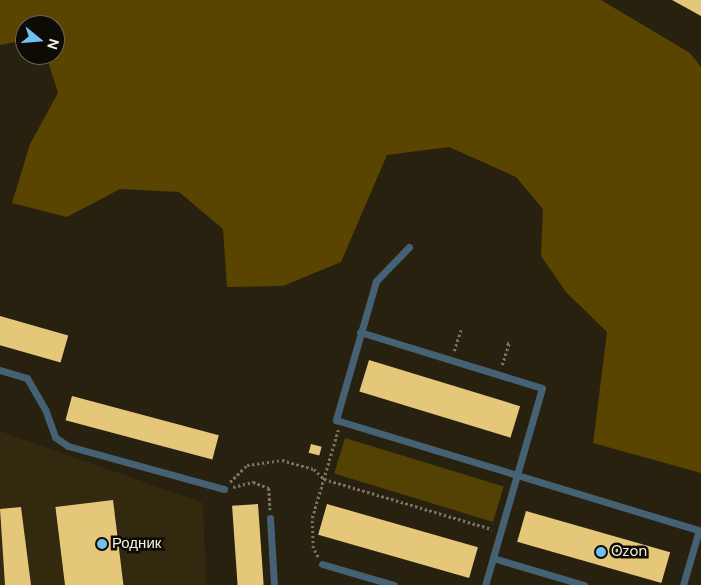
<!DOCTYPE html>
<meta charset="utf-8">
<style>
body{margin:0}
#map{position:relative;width:701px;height:585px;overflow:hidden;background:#28210f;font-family:"DM Sans",sans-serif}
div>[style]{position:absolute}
.built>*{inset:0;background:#32290f}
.green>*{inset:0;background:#544104;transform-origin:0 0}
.forest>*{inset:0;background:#594400}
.building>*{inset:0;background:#e5c779;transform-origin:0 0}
.path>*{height:2.5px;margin-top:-1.25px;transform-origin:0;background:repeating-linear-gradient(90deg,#797364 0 2.5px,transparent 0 5px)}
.lane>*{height:7px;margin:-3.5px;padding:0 3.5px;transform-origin:3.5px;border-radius:3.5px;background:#456275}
.dots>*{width:14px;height:14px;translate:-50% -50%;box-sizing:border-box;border:2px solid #0e0b04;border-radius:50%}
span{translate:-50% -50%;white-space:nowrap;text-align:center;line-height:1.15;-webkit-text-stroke:5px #0e0b04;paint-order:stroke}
.poi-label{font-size:15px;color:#f5f1e5}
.left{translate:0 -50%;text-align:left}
.north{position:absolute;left:15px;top:15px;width:50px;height:50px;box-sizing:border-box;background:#0e0b04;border:1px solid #6a675e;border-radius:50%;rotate:107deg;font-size:14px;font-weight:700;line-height:20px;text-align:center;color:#f5f1e5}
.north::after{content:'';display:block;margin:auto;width:18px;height:22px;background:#72c1f5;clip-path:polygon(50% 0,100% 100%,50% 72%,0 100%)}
</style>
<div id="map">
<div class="built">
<i style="clip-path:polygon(0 431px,203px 503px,206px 585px,0 585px)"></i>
</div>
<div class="green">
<i style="left:345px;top:438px;width:166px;height:37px;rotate:17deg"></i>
</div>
<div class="forest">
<i style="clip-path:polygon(0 0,601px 0,690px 53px,701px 67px,701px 473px,593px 443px,607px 332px,566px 292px,541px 256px,543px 209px,516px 177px,449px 147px,387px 155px,341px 262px,283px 286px,227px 287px,223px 229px,179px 192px,120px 189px,67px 217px,12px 203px,30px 144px,58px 93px,46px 55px,55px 55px,55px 25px,25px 25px,25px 40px,0 45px)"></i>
</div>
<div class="building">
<i style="clip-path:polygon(672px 0,701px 0,701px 16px)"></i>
<i style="left:0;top:316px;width:71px;height:28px;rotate:16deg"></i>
<i style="left:369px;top:360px;width:158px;height:33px;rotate:17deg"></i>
<i style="left:72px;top:396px;width:152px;height:25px;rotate:15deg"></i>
<i style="left:311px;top:444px;width:11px;height:9px;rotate:15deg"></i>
<i style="left:113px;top:500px;width:86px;height:58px;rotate:83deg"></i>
<i style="left:258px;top:504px;width:81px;height:26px;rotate:86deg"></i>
<i style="left:327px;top:504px;width:157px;height:32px;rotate:16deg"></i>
<i style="clip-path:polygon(21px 507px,31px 585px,5px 585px,0 509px)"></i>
<i style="left:526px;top:511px;width:150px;height:32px;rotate:16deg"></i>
</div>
<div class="path">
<i style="left:454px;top:351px;width:22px;rotate:-72deg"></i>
<i style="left:502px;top:365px;width:22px;rotate:-72deg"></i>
<i style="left:509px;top:344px;width:4px;rotate:-166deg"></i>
<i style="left:230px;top:482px;width:24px;rotate:-45deg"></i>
<i style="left:247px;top:465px;width:35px;rotate:-8deg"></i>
<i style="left:282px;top:460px;width:33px;rotate:16deg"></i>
<i style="left:314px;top:469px;width:14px;rotate:45deg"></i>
<i style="left:324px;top:479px;width:175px;rotate:16.6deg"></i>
<i style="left:233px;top:487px;width:21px;rotate:-14deg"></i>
<i style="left:253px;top:482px;width:17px;rotate:21deg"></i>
<i style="left:269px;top:488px;width:22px;rotate:87deg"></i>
<i style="left:318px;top:557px;width:10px;rotate:-119deg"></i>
<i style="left:313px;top:548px;width:30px;rotate:-92deg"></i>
<i style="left:312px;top:518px;width:92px;rotate:-73.5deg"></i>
</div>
<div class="lane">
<i style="left:409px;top:247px;width:47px;rotate:134.1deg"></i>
<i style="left:376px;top:281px;width:145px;rotate:106.1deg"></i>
<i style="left:336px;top:420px;width:382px;rotate:16.9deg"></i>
<i style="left:360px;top:332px;width:190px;rotate:17.1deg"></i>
<i style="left:542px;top:388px;width:205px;rotate:106.1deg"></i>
<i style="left:0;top:370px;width:28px;rotate:17deg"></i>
<i style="left:27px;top:378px;width:36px;rotate:60deg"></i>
<i style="left:45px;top:409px;width:30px;rotate:70deg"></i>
<i style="left:55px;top:437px;width:16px;rotate:35deg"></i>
<i style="left:68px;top:446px;width:162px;rotate:15.4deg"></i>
<i style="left:270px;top:518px;width:67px;rotate:86.6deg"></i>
<i style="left:493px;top:558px;width:95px;rotate:16.5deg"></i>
<i style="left:322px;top:564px;width:75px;rotate:16.3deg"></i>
<i style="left:683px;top:585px;width:57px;rotate:-73.8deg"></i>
</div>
<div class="dots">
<i style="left:102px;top:544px;background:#72c1f5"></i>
<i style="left:601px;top:552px;background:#72c1f5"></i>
</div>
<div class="poi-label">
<span class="left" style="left:112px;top:544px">Родник</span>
<span class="left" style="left:611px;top:552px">Ozon</span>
</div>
<div class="north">N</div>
</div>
